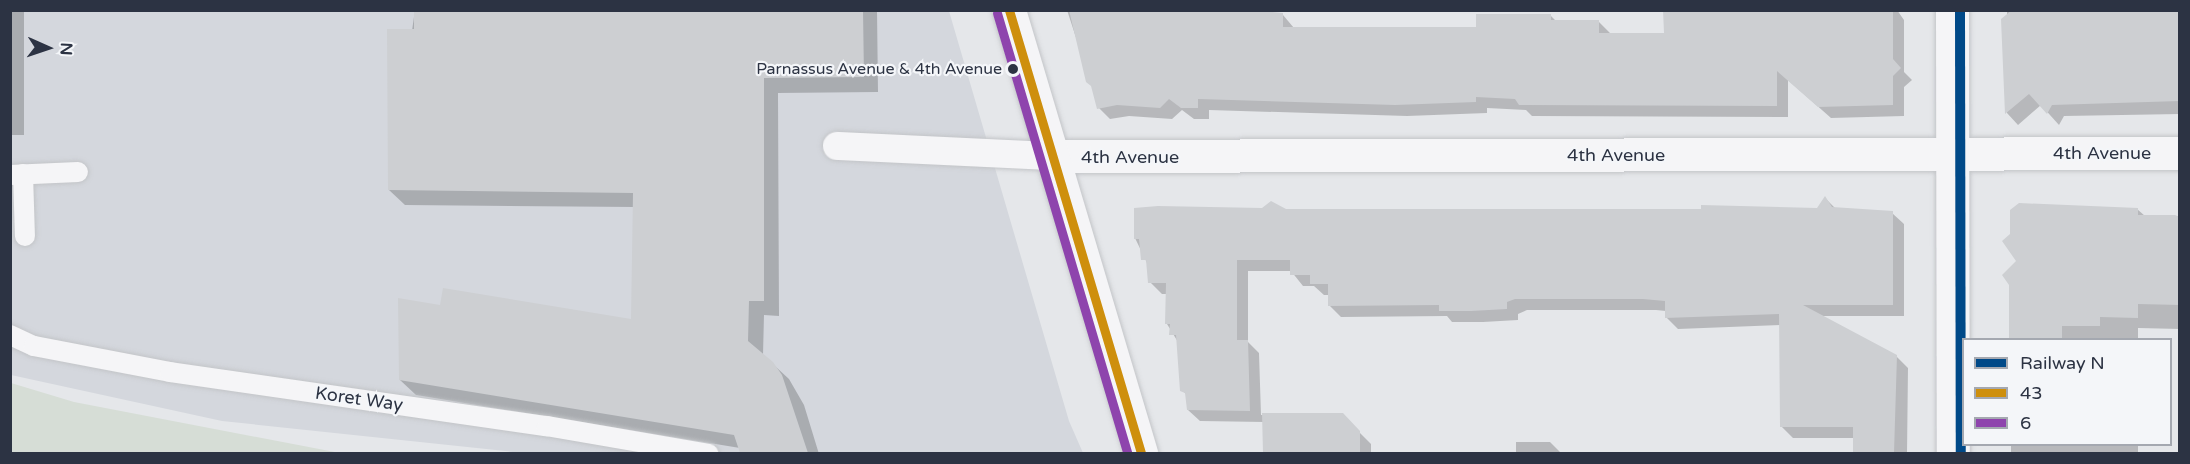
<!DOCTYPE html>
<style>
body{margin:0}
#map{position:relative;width:2190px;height:464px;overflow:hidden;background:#e5e7ea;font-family:"Varela Round",sans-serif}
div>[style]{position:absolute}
.built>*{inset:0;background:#d4d7dd}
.green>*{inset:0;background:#d6ddd6}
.shadow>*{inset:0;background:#0003;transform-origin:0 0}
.building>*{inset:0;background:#cdcfd2}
.roads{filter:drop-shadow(0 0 2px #c3c5c8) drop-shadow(0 0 2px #c3c5c8)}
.service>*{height:20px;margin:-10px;padding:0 10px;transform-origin:10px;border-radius:10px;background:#f5f5f7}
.pedestrian>*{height:28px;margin:-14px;padding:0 14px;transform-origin:14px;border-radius:14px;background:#f5f5f7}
.minor>*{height:33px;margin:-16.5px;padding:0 16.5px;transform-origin:16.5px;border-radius:16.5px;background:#f5f5f7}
.tertiary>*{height:33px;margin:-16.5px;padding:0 16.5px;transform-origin:16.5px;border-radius:16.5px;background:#f5f5f7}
.bus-1>*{height:9px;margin:-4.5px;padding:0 4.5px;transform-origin:4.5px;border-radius:4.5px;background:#ce8f0d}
.bus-2>*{height:9px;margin:-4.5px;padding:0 4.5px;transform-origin:4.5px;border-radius:4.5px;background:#8e44ad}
.rail-1>*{height:10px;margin:-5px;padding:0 5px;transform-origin:5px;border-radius:5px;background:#004988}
.dots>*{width:16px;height:16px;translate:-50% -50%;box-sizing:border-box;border:3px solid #f4f6f9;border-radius:50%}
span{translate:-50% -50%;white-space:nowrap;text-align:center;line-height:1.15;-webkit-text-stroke:4.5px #f4f6f9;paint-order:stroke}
.bus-label{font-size:16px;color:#2c3343}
.right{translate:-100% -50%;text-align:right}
.street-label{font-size:18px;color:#2c3343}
.frame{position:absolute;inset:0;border:12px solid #2c3343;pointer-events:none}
.legend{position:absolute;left:1962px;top:338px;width:210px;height:108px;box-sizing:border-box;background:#f4f6f9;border:2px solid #a4a8b0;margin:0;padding:8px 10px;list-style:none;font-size:18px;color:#2c3343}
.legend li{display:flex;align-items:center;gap:12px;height:30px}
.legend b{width:30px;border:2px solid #a4a8b0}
.north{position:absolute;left:18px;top:18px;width:60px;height:60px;-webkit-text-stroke:4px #f4f6f9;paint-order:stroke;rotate:93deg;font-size:16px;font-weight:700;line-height:24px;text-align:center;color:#2c3343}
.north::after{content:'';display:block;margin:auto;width:21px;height:27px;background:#2c3343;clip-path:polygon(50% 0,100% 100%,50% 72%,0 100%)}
</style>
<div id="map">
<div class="built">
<i style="clip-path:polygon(10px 11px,949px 11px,1069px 421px,1083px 453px,523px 453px,222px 421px,11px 375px)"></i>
</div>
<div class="green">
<i style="clip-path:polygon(11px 383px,74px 402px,340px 453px,11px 453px)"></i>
</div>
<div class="shadow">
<i style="left:10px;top:10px;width:14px;height:125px"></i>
<i style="clip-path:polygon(415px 10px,877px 10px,878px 92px,778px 93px,779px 316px,764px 315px,763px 355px,789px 379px,804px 405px,819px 454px,741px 454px,740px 448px,416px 395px,400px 380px,441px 307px,633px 321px,634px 207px,405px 205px,389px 190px)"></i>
<i style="clip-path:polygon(1067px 10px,1261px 10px,1261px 15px,1283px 15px,1294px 28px,1478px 29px,1551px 16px,1556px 21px,1599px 22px,1610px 33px,1665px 35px,1703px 10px,1897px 10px,1904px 20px,1904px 72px,1912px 80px,1904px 87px,1904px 116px,1831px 118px,1788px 80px,1788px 117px,1532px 116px,1526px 110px,1487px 108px,1487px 113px,1407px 116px,1209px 110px,1209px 119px,1194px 119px,1182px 110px,1172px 119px,1129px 116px,1110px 119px,1099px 108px)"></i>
<i style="clip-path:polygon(2007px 10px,2180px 10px,2180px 114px,2064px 116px,2059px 125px,2041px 105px,2018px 125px,2007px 113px)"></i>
<i style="clip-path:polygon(1825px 198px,1836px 209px,1892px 213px,1904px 224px,1904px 316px,1820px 316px,1896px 356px,1908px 368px,1907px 454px,1855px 454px,1855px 438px,1793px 438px,1781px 426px,1781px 325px,1678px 329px,1666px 317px,1666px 311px,1656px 310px,1527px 310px,1518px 314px,1518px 320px,1483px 322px,1452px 322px,1447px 316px,1341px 317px,1329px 305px,1329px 295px,1324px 295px,1314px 286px,1303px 286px,1291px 271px,1248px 271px,1248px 342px,1259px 353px,1261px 415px,1342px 415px,1371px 444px,1371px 454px,1264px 454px,1264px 422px,1200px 421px,1188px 410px,1187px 395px,1182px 390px,1178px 342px,1167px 324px,1167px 294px,1162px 294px,1150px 282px,1148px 265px,1135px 238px,1286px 210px,1818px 209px)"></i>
<i style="clip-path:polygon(2137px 209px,2145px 216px,2180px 216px,2180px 329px,2138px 328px,2138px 340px,2012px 340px,2011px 285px)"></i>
<i style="clip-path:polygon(1516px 442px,1550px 442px,1562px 454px,1516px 454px)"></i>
<i style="left:2011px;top:444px;width:127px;height:10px"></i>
</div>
<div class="building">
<i style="clip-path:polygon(414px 10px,863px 10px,864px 77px,764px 78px,764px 301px,749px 301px,748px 341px,773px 362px,782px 375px,808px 453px,740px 453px,734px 435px,399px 380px,398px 298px,440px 305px,443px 288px,631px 319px,633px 193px,388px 190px,387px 29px,414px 29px)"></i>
<i style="clip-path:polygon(1069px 10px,1250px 10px,1283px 13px,1283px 27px,1476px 27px,1476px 14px,1551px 14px,1551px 20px,1599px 20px,1599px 33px,1664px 33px,1663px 10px,1893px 10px,1893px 59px,1901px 68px,1893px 76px,1893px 105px,1818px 107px,1777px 71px,1777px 106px,1519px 105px,1515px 99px,1476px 97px,1476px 102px,1395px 105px,1198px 99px,1198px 108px,1181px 108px,1169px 99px,1160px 108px,1117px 105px,1097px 109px,1091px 86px,1086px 82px)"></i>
<i style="clip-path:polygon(2012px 10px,2180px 10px,2180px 101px,2052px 105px,2047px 114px,2029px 94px,2005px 114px,2001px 19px)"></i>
<i style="clip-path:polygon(1825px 196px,1832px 207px,1893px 211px,1893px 305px,1803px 305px,1897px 355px,1894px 453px,1853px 453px,1853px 427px,1780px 427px,1779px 314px,1665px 318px,1665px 301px,1643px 299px,1515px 299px,1507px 302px,1507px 309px,1471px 311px,1439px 311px,1439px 305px,1328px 306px,1328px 284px,1310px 284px,1310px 275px,1290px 275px,1290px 260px,1237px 260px,1237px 340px,1248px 340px,1250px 411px,1187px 410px,1185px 393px,1180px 391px,1176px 335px,1169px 335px,1170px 324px,1165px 324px,1166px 283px,1148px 283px,1146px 260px,1141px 260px,1139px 239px,1134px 239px,1134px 208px,1158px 206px,1262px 208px,1271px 201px,1286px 209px,1701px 209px,1701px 205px,1817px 208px)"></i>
<i style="clip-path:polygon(2019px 203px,2138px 208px,2138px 215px,2175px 215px,2180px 217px,2180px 305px,2138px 304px,2138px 318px,2100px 317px,2100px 326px,2062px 326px,2062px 339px,2009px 339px,2009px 285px,2002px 275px,2016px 261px,2002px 241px,2010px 234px,2010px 210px)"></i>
<i style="clip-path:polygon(1262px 413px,1343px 413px,1360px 431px,1360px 453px,1263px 453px)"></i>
</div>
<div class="roads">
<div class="service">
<i style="left:23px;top:174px;width:62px;rotate:88.2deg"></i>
<i style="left:10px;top:175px;width:68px;rotate:-2.5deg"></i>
<i style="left:10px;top:335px;width:26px;rotate:25deg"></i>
<i style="left:34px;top:346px;width:138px;rotate:10.8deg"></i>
<i style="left:170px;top:372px;width:381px;rotate:8.2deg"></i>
<i style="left:547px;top:426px;width:164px;rotate:9.8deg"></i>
</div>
<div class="pedestrian">
<i style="left:837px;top:146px;width:215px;rotate:2.7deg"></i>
</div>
<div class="minor">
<i style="left:1952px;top:10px;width:444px;rotate:89.9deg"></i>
<i style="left:1052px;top:156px;width:1128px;rotate:-0.15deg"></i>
</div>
<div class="tertiary">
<i style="left:1009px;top:10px;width:463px;rotate:73.4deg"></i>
</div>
</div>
<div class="bus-1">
<i style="left:1009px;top:10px;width:463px;rotate:73.4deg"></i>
</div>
<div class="bus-2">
<i style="left:997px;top:13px;width:460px;rotate:73.5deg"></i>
</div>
<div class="rail-1">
<i style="left:1960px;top:10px;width:444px;rotate:89.9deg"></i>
</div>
<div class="dots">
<i style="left:1013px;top:69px;background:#2c3343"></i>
</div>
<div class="bus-label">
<span class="right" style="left:1002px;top:69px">Parnassus Avenue &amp; 4th Avenue</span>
</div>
<div class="street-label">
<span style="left:2102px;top:153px">4th Avenue</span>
<span style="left:1616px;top:155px">4th Avenue</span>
<span style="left:1130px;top:157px">4th Avenue</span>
<span style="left:359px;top:399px;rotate:8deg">Koret Way</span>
</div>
<div class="frame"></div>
<ul class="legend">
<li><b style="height:8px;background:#004988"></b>Railway N</li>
<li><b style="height:8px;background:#ce8f0d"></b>43</li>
<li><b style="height:8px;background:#8e44ad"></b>6</li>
</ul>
<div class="north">N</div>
</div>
